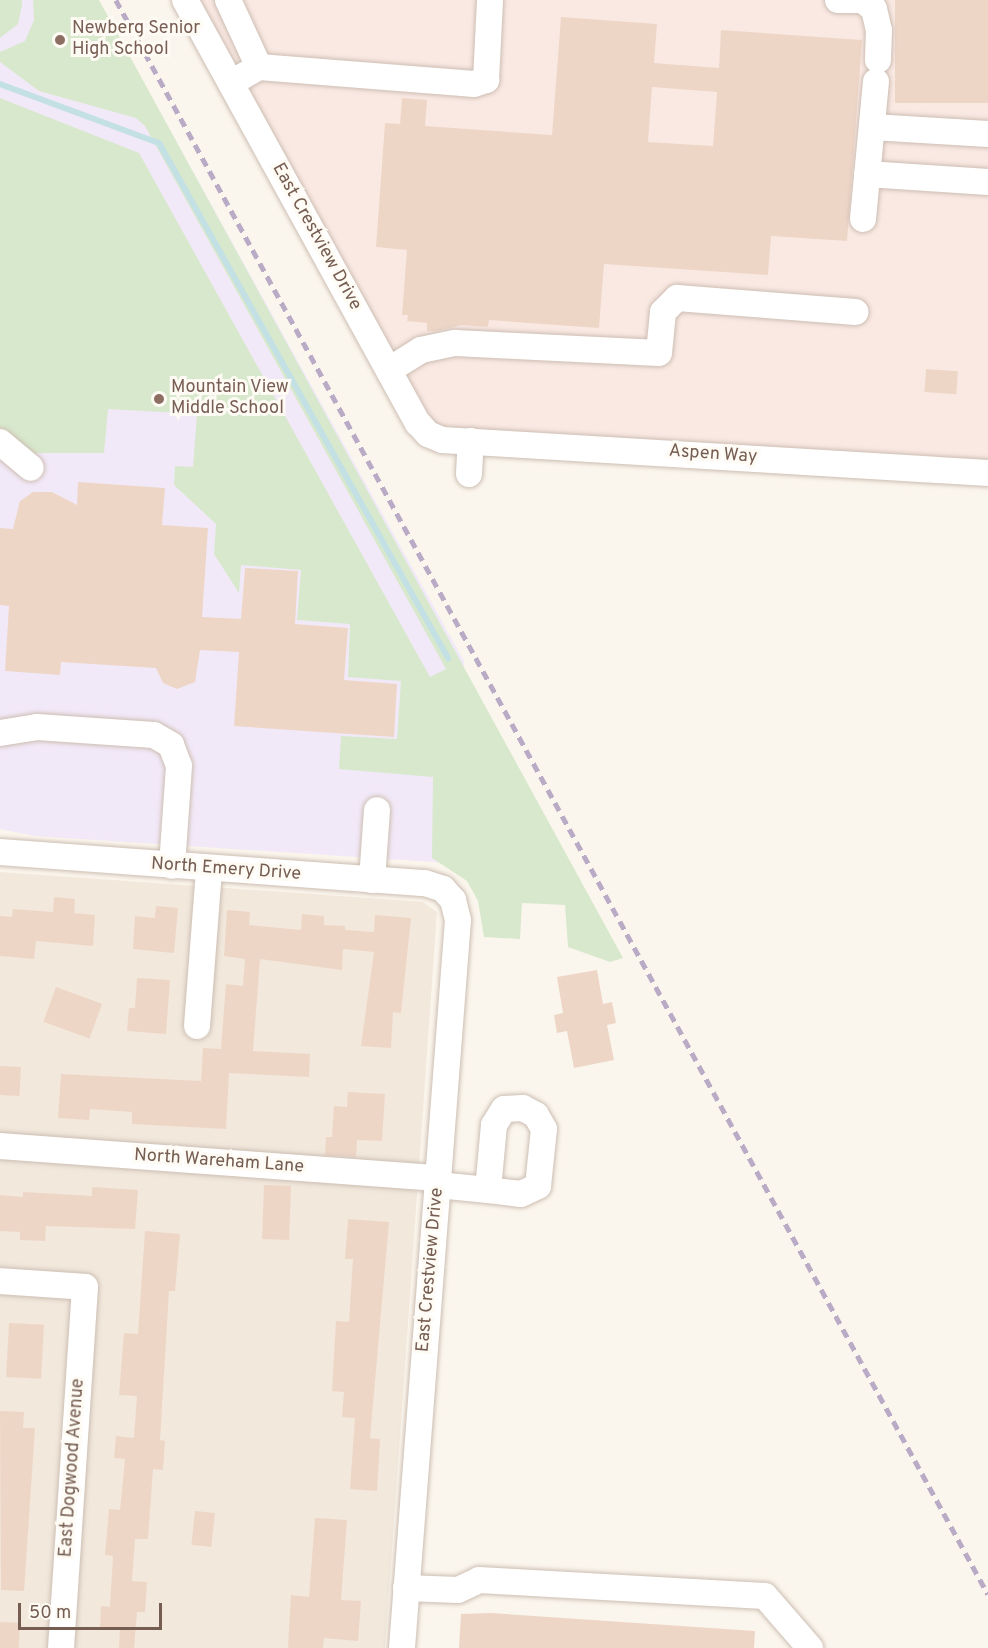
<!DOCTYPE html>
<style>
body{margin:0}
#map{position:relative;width:988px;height:1648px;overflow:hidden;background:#fbf6ed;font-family:Overpass,sans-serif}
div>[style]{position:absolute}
.residential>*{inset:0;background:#f2e8dc}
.commercial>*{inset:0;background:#fae9e3}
.education>*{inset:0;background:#f2e9f8}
.green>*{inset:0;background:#d8e8cc}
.stream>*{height:6px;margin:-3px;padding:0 3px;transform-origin:3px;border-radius:3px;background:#c3e0e4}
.building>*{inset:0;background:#eed6c7;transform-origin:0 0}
.roads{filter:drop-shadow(0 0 2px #cdbeb3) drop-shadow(0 0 2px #cdbeb3)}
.minor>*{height:26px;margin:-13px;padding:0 13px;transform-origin:13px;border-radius:13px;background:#fff}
.rail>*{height:4.5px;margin-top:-2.25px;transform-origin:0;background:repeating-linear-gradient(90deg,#b9abc6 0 9px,transparent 0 15px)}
.dots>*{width:16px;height:16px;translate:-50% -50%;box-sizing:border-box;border:3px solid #fefaf4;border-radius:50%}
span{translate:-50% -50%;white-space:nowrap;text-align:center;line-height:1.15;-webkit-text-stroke:6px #fefaf4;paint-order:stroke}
.education-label{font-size:18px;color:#785e54}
.left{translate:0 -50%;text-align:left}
.street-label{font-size:18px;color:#755d51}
.scale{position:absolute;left:18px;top:1603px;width:144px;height:27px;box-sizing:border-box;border:3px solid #755d51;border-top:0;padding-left:8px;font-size:18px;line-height:21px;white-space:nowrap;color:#755d51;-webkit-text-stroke:4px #fefaf4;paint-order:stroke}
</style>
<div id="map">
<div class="residential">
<i style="clip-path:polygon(0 872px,423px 902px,437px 912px,385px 1648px,0 1648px)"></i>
</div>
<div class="commercial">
<i style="clip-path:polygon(174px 0,988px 0,988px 476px,471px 441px,418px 423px)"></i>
</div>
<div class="education">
<i style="clip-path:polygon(0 0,98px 0,464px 661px,448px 863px,35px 836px,0 829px)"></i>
</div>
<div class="green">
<i style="clip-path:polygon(0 0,22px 0,22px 5px,18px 24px,0 38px)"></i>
<i style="clip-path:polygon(33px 0,99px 0,623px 958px,610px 962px,568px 947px,565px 905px,522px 903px,520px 939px,484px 937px,478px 901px,467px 881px,432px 858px,433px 777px,339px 769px,341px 736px,397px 739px,401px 681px,348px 677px,350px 624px,297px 620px,301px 570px,241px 565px,239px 593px,214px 554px,216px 524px,174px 485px,175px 466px,193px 467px,197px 414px,108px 409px,104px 453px,34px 453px,0 432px,0 98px,139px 153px,430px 677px,446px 669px,145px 126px,136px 118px,39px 91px,0 62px,0 52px,25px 41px,34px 20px)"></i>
</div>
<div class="stream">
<i style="left:0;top:84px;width:170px;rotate:20.4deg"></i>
<i style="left:159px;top:143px;width:591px;rotate:60.7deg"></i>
</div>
<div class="building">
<i style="left:895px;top:0;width:93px;height:103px"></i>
<i style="clip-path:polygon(evenodd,561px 17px,657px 24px,654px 63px,719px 68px,721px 30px,862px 40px,847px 241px,771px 236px,768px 275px,604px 264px,599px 328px,489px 320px,488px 327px,461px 325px,437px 331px,427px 331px,427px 323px,407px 321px,408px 315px,402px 315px,407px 250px,376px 247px,385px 123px,400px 124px,402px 98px,427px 100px,425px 126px,552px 135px,561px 17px,652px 87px,717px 92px,713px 146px,648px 142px,652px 87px)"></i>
<i style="left:926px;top:369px;width:32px;height:23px;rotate:4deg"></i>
<i style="clip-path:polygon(78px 482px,165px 488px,162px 525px,208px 528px,202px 617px,241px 619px,245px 568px,298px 571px,295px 624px,348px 628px,344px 680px,397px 684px,394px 737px,234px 726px,239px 652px,200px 650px,195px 682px,177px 689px,163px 683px,156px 668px,61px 662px,60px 675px,5px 671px,9px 606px,0 605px,0 528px,13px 529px,20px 501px,33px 492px,52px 492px,77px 505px)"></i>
<i style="clip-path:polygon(54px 897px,75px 899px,74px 913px,95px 915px,93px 946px,36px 941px,34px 959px,0 956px,0 916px,12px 917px,13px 909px,53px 912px)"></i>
<i style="clip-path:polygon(156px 906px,178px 908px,174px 953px,133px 949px,135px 916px,155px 918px)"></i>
<i style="clip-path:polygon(227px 910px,250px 912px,249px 925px,301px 930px,302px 914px,324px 916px,324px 925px,345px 926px,345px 930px,374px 932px,375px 915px,411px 918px,401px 1013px,393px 1012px,391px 1048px,361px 1046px,374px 952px,343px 949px,342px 970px,260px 959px,253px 1051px,310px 1054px,309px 1077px,229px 1073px,226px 1129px,132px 1124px,132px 1112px,90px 1109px,89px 1120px,58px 1118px,61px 1074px,201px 1081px,203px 1048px,221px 1049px,226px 984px,243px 986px,245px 959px,224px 956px)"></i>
<i style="clip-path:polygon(597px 970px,603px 1004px,612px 1002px,616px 1023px,607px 1025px,614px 1060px,574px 1068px,567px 1031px,557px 1033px,554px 1015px,563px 1013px,557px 977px)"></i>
<i style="clip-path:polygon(137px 978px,170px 980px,166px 1034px,127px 1031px,129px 1008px,135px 1008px)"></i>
<i style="left:56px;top:987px;width:49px;height:37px;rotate:20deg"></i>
<i style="left:0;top:1066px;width:21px;height:29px;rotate:3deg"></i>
<i style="clip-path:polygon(348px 1092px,385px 1094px,382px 1141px,357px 1140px,356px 1157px,325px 1155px,326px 1137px,332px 1137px,334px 1106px,347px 1107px)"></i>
<i style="left:264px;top:1185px;width:27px;height:54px;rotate:2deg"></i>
<i style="clip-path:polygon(92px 1187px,138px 1190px,135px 1229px,46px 1226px,45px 1241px,20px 1240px,20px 1232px,0 1231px,0 1195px,23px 1197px,23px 1192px,92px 1196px)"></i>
<i style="clip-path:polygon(348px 1219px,389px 1222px,370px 1438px,380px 1439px,377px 1491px,350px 1489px,355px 1418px,342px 1417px,344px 1392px,332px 1391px,336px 1321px,349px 1322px,353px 1259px,345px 1259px)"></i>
<i style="clip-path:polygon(145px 1231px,180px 1234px,175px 1291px,169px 1291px,160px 1440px,165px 1441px,163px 1470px,153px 1469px,148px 1539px,135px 1539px,132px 1581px,147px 1582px,145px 1612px,137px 1612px,134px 1648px,119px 1648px,120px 1629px,100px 1627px,101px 1606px,110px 1607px,113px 1556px,105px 1555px,109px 1509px,120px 1510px,125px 1459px,114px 1458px,116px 1436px,134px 1438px,137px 1396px,119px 1395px,124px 1333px,138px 1334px)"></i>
<i style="left:9px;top:1323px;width:35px;height:54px;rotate:3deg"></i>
<i style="clip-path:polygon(0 1411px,24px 1412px,23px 1428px,35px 1428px,24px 1591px,1px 1590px)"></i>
<i style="left:195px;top:1511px;width:20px;height:34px;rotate:6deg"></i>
<i style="clip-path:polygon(315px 1518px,347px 1520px,341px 1600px,361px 1601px,358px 1641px,324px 1638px,323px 1648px,288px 1648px,291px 1595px,309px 1597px)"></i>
<i style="clip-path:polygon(491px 1613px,755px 1631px,754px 1648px,459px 1648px,461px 1614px)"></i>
<i style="left:0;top:1622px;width:20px;height:26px;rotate:3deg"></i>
</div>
<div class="roads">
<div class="minor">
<i style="left:185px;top:0;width:483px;rotate:61.2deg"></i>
<i style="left:418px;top:423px;width:15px;rotate:48deg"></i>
<i style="left:428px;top:434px;width:15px;rotate:23deg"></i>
<i style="left:442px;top:440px;width:547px;rotate:3.46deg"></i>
<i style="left:228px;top:0;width:74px;rotate:65.2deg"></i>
<i style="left:838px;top:0;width:27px"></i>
<i style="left:865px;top:2px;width:11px;rotate:38deg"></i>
<i style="left:874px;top:9px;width:22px;rotate:77deg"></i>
<i style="left:879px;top:30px;width:30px;rotate:92deg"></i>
<i style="left:231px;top:83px;width:32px;rotate:-30deg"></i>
<i style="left:259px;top:67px;width:216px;rotate:4.5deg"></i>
<i style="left:474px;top:84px;width:13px;rotate:-18deg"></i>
<i style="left:486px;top:80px;width:80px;rotate:-87.1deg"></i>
<i style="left:872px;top:127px;width:116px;rotate:3.5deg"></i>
<i style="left:867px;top:174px;width:121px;rotate:3.8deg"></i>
<i style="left:863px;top:219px;width:138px;rotate:-84.6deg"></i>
<i style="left:389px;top:370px;width:38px;rotate:-32deg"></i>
<i style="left:421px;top:350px;width:35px;rotate:-12deg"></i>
<i style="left:455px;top:343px;width:204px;rotate:2.8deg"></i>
<i style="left:659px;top:353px;width:41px;rotate:-84.4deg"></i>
<i style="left:663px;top:312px;width:20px;rotate:-45deg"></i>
<i style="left:677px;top:298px;width:179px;rotate:4.5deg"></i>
<i style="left:0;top:442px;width:40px;rotate:40deg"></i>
<i style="left:469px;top:474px;width:33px;rotate:-87deg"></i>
<i style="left:0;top:733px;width:37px;rotate:-9deg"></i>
<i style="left:37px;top:727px;width:117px;rotate:3.9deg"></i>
<i style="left:154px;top:735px;width:20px;rotate:30deg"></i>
<i style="left:171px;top:745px;width:22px;rotate:69deg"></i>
<i style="left:179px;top:766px;width:100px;rotate:94deg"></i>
<i style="left:0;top:852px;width:426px;rotate:4.2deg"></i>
<i style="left:425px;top:883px;width:19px;rotate:18deg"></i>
<i style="left:443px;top:889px;width:15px;rotate:48deg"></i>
<i style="left:453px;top:900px;width:21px;rotate:76deg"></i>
<i style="left:458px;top:920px;width:730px;rotate:94.4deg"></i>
<i style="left:372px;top:880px;width:70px;rotate:-85.9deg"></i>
<i style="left:197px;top:1026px;width:157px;rotate:-85.6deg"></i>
<i style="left:0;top:1146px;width:439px;rotate:4.2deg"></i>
<i style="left:438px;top:1185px;width:50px;rotate:5.7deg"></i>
<i style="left:488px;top:1190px;width:33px;rotate:7deg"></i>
<i style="left:521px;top:1194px;width:19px;rotate:-25deg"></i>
<i style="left:538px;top:1186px;width:57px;rotate:-84deg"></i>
<i style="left:544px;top:1129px;width:16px;rotate:-120deg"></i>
<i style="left:536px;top:1115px;width:15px;rotate:-152deg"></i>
<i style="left:523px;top:1108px;width:19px;rotate:177deg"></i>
<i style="left:504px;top:1109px;width:19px;rotate:122deg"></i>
<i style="left:494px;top:1125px;width:65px;rotate:95.3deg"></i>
<i style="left:0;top:1281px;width:85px;rotate:4deg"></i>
<i style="left:85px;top:1287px;width:362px;rotate:93.8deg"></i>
<i style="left:406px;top:1588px;width:52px;rotate:2.2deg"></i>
<i style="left:458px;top:1590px;width:23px;rotate:-25deg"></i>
<i style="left:479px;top:1580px;width:286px;rotate:3.2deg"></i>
<i style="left:765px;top:1596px;width:69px;rotate:49.1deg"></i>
</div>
</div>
<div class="rail">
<i style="left:116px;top:0;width:1817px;rotate:61.32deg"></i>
</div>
<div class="dots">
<i style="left:60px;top:40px;background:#8d6e63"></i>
<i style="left:159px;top:399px;background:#8d6e63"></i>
</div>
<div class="education-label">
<span class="left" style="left:72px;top:40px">Newberg Senior<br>High School</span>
<span class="left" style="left:171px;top:399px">Mountain View<br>Middle School</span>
</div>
<div class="street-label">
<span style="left:316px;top:237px;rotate:61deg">East Crestview Drive</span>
<span style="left:713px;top:455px;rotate:4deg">Aspen Way</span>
<span style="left:226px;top:870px;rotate:4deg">North Emery Drive</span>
<span style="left:219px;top:1162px;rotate:4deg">North Wareham Lane</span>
<span style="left:431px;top:1270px;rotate:-85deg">East Crestview Drive</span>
<span style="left:73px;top:1468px;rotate:-86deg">East Dogwood Avenue</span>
</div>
<div class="scale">50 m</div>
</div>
